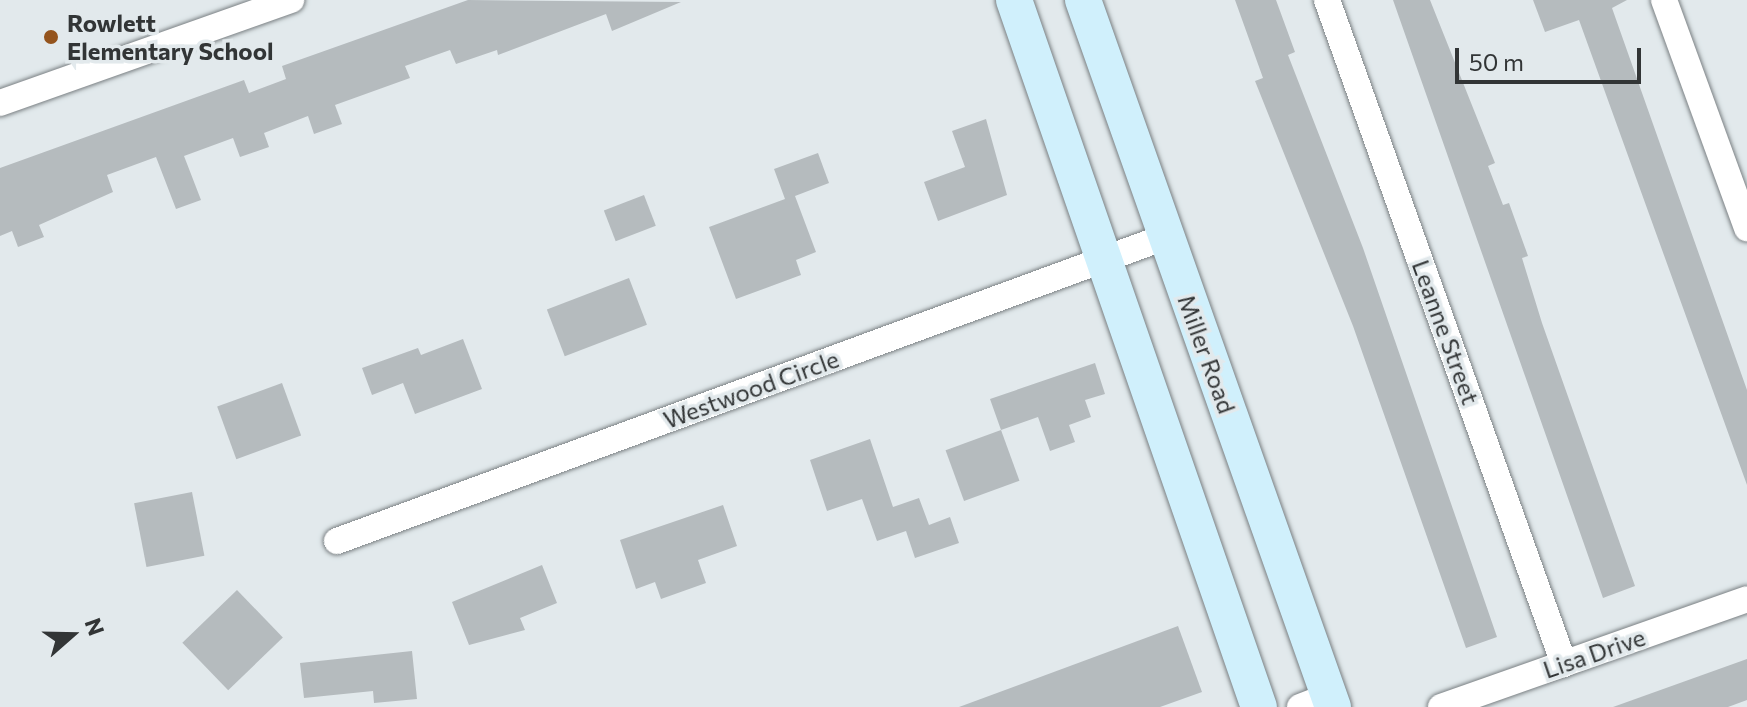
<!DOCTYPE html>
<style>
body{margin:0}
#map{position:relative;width:1747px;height:707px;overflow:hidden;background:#e2e9ec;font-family:Commissioner,sans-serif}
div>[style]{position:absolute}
.building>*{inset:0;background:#b5bbbe;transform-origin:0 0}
.roads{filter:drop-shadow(0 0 2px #7a8083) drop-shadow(0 0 2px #7a8083)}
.street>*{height:26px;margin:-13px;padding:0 13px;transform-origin:13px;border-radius:13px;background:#fff}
.secondary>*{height:36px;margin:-18px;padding:0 18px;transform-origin:18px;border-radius:18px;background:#d0f0fc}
.dots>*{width:22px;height:22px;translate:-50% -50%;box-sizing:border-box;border:4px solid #e2e9ec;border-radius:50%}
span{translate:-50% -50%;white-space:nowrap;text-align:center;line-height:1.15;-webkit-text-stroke:7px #e2e9ec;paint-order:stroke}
.poi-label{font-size:24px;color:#323536;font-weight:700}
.left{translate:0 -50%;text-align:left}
.street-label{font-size:24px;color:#323536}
.north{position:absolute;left:32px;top:595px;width:80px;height:80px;-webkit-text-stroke:6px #e2e9ec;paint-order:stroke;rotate:70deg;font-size:22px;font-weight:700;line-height:32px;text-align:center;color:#323536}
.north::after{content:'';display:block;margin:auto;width:28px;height:36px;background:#323536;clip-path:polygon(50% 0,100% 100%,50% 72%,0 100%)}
.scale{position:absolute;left:1455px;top:48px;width:186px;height:36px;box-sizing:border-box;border:4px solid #323536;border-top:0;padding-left:10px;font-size:24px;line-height:28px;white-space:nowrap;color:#323536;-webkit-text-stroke:6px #e2e9ec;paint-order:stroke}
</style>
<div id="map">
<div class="building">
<i style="clip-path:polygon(468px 0,681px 2px,612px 31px,606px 14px,498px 55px,497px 50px,456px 64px,450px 50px,405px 66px,410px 78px,335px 105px,342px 124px,314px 134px,308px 116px,264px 133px,269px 147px,240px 157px,233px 138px,184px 156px,201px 200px,176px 209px,156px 157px,107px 175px,113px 192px,39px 225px,44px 237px,18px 247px,12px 231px,0 236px,0 168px,244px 80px,249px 93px,286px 79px,282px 66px)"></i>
<i style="clip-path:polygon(1235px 0,1276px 0,1295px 52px,1288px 55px,1363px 248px,1497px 637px,1466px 648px,1353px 326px,1255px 81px,1263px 78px)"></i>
<i style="clip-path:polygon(1393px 0,1430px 0,1495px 163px,1488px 166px,1503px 205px,1509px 203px,1528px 256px,1522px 258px,1542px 323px,1635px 586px,1603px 598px)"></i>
<i style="clip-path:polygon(1533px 0,1627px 0,1612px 8px,1747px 390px,1747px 485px,1579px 20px,1545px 32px)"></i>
<i style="clip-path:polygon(986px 119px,1007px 195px,938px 221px,924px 182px,965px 167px,952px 131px)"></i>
<i style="clip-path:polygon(818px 153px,829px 183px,795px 196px,816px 252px,796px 260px,801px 275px,736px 299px,709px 227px,785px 199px,774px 169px)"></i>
<i style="left:644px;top:195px;width:33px;height:43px;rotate:69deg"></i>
<i style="left:629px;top:278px;width:50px;height:88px;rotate:69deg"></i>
<i style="clip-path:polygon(463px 339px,482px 389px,415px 414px,403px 383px,372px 395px,362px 368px,418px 348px,421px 355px)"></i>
<i style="clip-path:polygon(1095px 363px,1105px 394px,1085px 400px,1091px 417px,1069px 425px,1075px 442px,1050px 451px,1038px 417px,1001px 430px,990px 399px)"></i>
<i style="left:282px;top:383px;width:56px;height:69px;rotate:70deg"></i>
<i style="left:1001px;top:430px;width:54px;height:59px;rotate:70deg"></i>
<i style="clip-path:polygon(870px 439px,893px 507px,919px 498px,929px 525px,950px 517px,959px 543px,915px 558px,906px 531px,877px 541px,862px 499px,827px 511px,810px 460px)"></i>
<i style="left:192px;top:492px;width:65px;height:59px;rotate:79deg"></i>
<i style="clip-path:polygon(723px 505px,737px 546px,698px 560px,706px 583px,661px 599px,655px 582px,636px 589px,620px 540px)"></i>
<i style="clip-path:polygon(542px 565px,557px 603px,520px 618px,525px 630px,469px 645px,452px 602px)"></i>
<i style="left:237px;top:590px;width:66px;height:76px;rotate:46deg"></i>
<i style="clip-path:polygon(1178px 626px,1202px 692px,1160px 707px,959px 707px)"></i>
<i style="clip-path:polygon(412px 651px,417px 699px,374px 703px,373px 691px,304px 698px,300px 663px)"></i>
<i style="clip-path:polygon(1747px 659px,1747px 700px,1728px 707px,1613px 707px)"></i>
</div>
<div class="roads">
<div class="street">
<i style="left:1327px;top:0;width:705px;rotate:70.36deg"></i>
<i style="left:1664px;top:0;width:243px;rotate:70deg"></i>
<i style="left:0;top:103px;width:309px;rotate:-19.5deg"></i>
<i style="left:337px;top:541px;width:882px;rotate:-20.16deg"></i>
<i style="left:1300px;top:707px;width:31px;rotate:-21deg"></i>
<i style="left:1441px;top:707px;width:324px;rotate:-19.4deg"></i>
</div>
<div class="secondary">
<i style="left:1014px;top:0;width:748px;rotate:70.89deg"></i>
<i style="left:1083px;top:0;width:750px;rotate:70.53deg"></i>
</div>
</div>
<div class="dots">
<i style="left:51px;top:37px;background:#94541d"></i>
</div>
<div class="poi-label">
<span class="left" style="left:67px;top:37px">Rowlett<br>Elementary School</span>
</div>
<div class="street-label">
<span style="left:1446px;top:332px;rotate:70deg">Leanne Street</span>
<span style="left:1207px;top:354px;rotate:70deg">Miller Road</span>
<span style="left:751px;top:389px;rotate:-20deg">Westwood Circle</span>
<span style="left:1594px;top:653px;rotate:-19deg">Lisa Drive</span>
</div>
<div class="north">N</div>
<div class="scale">50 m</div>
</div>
